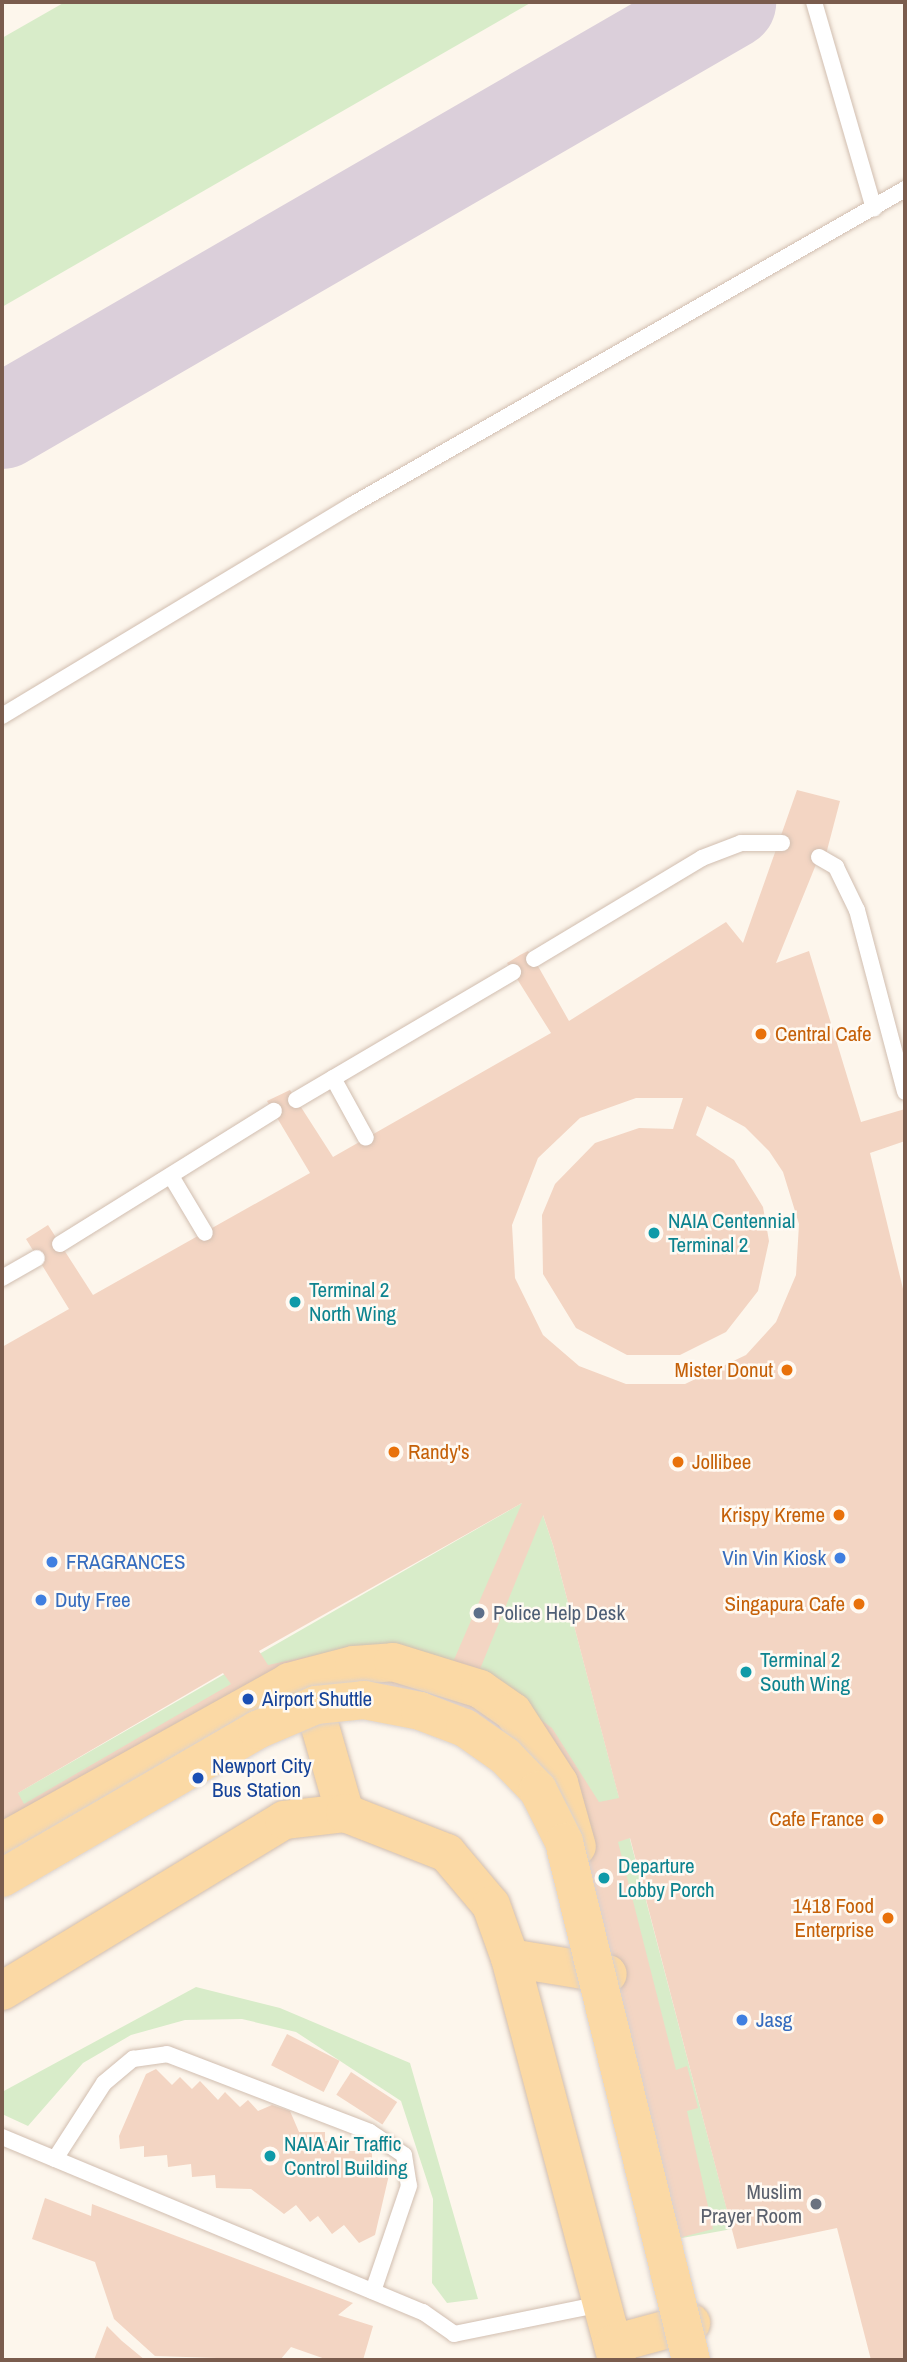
<!DOCTYPE html>
<style>
body{margin:0}
#map{position:relative;width:907px;height:2362px;overflow:hidden;background:#fdf6ec;font-family:"Archivo Narrow",sans-serif}
div>[style]{position:absolute}
.green>*{inset:0;background:#d8ecc9}
.taxiway>*{height:94px;margin:-47px;padding:0 47px;transform-origin:47px;border-radius:47px;background:#dbcfda}
.building>*{inset:0;background:#f3d5c3;transform-origin:0 0}
.roads{filter:drop-shadow(0 0 2px #d1beb0) drop-shadow(0 0 2px #d1beb0)}
.service>*{height:16px;margin:-8px;padding:0 8px;transform-origin:8px;border-radius:8px;background:#fff}
.primary>*{height:38px;margin:-19px;padding:0 19px;transform-origin:19px;border-radius:19px;background:#fbd9a5}
.bridges{filter:drop-shadow(0 0 2px #dad1cd) drop-shadow(0 0 2px #dad1cd)}
.primary-bridge>*{height:38px;margin:-19px;padding:0 19px;transform-origin:19px;border-radius:19px;background:#fbd9a5}
.dots>*{width:19px;height:19px;translate:-50% -50%;box-sizing:border-box;border:4px solid #fffaf3;border-radius:50%}
span{translate:-50% -50%;white-space:nowrap;text-align:center;line-height:1.15;-webkit-text-stroke:5px #fffaf3;paint-order:stroke}
.food-label{font-size:21px;color:#c56008}
.left{translate:0 -50%;text-align:left}
.right{translate:-100% -50%;text-align:right}
.culture-label{font-size:21px;color:#0d838f}
.shop-label{font-size:21px;color:#366cbe}
.service-label{font-size:21px;color:#4e5e75}
.transit-label{font-size:21px;color:#164399}
.worship-label{font-size:21px;color:#5b616d}
.frame{position:absolute;inset:0;border:4px solid #7a5c4d;pointer-events:none}
</style>
<div id="map">
<div class="green">
<i style="clip-path:polygon(65px 2px,532px 2px,2px 307px,2px 38px)"></i>
<i style="clip-path:polygon(522px 1503px,543px 1515px,553px 1545px,732px 2229px,671px 2240px,539px 1786px,374px 1695px,2px 1866px,2px 1802px)"></i>
<i style="clip-path:polygon(196px 1987px,280px 2008px,410px 2063px,478px 2299px,447px 2303px,432px 2283px,433px 2199px,401px 2101px,296px 2032px,242px 2019px,185px 2020px,131px 2035px,83px 2063px,28px 2126px,2px 2114px,2px 2092px)"></i>
</div>
<div class="taxiway">
<i style="left:2px;top:422px;width:840px;rotate:-30.02deg"></i>
</div>
<div class="building">
<i style="clip-path:polygon(evenodd,797px 790px,840px 801px,825px 858px,819px 857px,776px 963px,809px 951px,861px 1122px,905px 1109px,905px 1141px,870px 1153px,905px 1297px,905px 2360px,871px 2360px,837px 2228px,737px 2249px,630px 1838px,618px 1842px,676px 2070px,687px 2066px,698px 2108px,687px 2111px,713px 2229px,671px 2240px,539px 1786px,374px 1695px,2px 1866px,2px 1347px,69px 1309px,26px 1239px,48px 1225px,93px 1295px,310px 1173px,267px 1101px,290px 1090px,333px 1157px,551px 1033px,507px 963px,520px 955px,528px 951px,534px 959px,569px 1021px,726px 922px,743px 943px,797px 790px,636px 1098px,683px 1098px,673px 1129px,639px 1128px,595px 1143px,555px 1184px,542px 1215px,543px 1274px,576px 1328px,627px 1355px,680px 1355px,726px 1332px,758px 1291px,769px 1241px,763px 1207px,734px 1160px,696px 1135px,707px 1106px,745px 1127px,769px 1151px,783px 1172px,799px 1224px,796px 1275px,776px 1322px,746px 1355px,685px 1384px,626px 1384px,579px 1366px,543px 1335px,515px 1278px,512px 1225px,538px 1158px,580px 1118px,636px 1098px,797px 790px,522px 1503px,453px 1662px,344px 1649px,268px 1665px,259px 1651px,522px 1503px,797px 790px,543px 1515px,553px 1545px,619px 1798px,599px 1802px,552px 1728px,478px 1674px,543px 1515px,797px 790px,223px 1673px,231px 1684px,24px 1804px,18px 1793px,223px 1673px)"></i>
<i style="left:287px;top:2034px;width:59px;height:35px;rotate:27deg"></i>
<i style="clip-path:polygon(156px 2069px,172px 2085px,180px 2077px,192px 2089px,200px 2081px,218px 2100px,225px 2092px,240px 2107px,248px 2100px,258px 2111px,272px 2105px,290px 2111px,299px 2132px,325px 2132px,325px 2141px,346px 2142px,347px 2151px,372px 2151px,372px 2161px,392px 2162px,375px 2235px,359px 2243px,344px 2225px,332px 2234px,318px 2216px,310px 2222px,296px 2205px,284px 2214px,251px 2189px,216px 2188px,215px 2175px,192px 2177px,191px 2164px,168px 2167px,167px 2155px,144px 2157px,144px 2146px,120px 2149px,119px 2136px,146px 2074px)"></i>
<i style="left:351px;top:2072px;width:55px;height:27px;rotate:33deg"></i>
<i style="clip-path:polygon(45px 2198px,91px 2216px,92px 2204px,353px 2303px,338px 2315px,373px 2326px,363px 2360px,328px 2360px,291px 2347px,280px 2360px,155px 2356px,114px 2319px,95px 2262px,32px 2239px)"></i>
<i style="clip-path:polygon(107px 2326px,122px 2341px,145px 2360px,94px 2360px)"></i>
</div>
<div class="roads">
<div class="service">
<i style="left:814px;top:2px;width:215px;rotate:73.8deg"></i>
<i style="left:2px;top:716px;width:409px;rotate:-31.1deg"></i>
<i style="left:352px;top:505px;width:637px;rotate:-29.74deg"></i>
<i style="left:819px;top:857px;width:20px;rotate:30deg"></i>
<i style="left:836px;top:867px;width:48px;rotate:64deg"></i>
<i style="left:857px;top:910px;width:188px;rotate:75.2deg"></i>
<i style="left:534px;top:959px;width:196px;rotate:-31deg"></i>
<i style="left:702px;top:858px;width:42px;rotate:-21deg"></i>
<i style="left:741px;top:843px;width:41px"></i>
<i style="left:333px;top:1078px;width:68px;rotate:61.2deg"></i>
<i style="left:296px;top:1100px;width:252px;rotate:-30.5deg"></i>
<i style="left:171px;top:1176px;width:66px;rotate:59.2deg"></i>
<i style="left:60px;top:1244px;width:252px;rotate:-31.9deg"></i>
<i style="left:2px;top:1278px;width:40px;rotate:-29.7deg"></i>
<i style="left:2px;top:2137px;width:456px;rotate:22.6deg"></i>
<i style="left:423px;top:2312px;width:38px;rotate:35deg"></i>
<i style="left:454px;top:2334px;width:151px;rotate:-11.5deg"></i>
<i style="left:55px;top:2159px;width:90px;rotate:-57.2deg"></i>
<i style="left:104px;top:2083px;width:38px;rotate:-40deg"></i>
<i style="left:133px;top:2059px;width:34px;rotate:-8deg"></i>
<i style="left:167px;top:2054px;width:217px;rotate:21deg"></i>
<i style="left:370px;top:2132px;width:41px;rotate:34.1deg"></i>
<i style="left:404px;top:2155px;width:31px;rotate:81deg"></i>
<i style="left:409px;top:2186px;width:111px;rotate:108.9deg"></i>
</div>
<div class="primary">
<i style="left:306px;top:1678px;width:141px;rotate:73.9deg"></i>
<i style="left:2px;top:1842px;width:329px;rotate:-29.1deg"></i>
<i style="left:289px;top:1682px;width:67px;rotate:-14.7deg"></i>
<i style="left:354px;top:1665px;width:39px;rotate:-4deg"></i>
<i style="left:393px;top:1662px;width:91px;rotate:17.2deg"></i>
<i style="left:480px;top:1689px;width:40px;rotate:34.9deg"></i>
<i style="left:513px;top:1712px;width:85px;rotate:57.1deg"></i>
<i style="left:559px;top:1783px;width:66px;rotate:74.3deg"></i>
<i style="left:510px;top:1958px;width:99px;rotate:9.3deg"></i>
<i style="left:2px;top:1991px;width:330px;rotate:-31.2deg"></i>
<i style="left:284px;top:1820px;width:61px;rotate:-6.5deg"></i>
<i style="left:345px;top:1813px;width:110px;rotate:21.4deg"></i>
<i style="left:447px;top:1853px;width:68px;rotate:49.8deg"></i>
<i style="left:491px;top:1905px;width:56px;rotate:70.3deg"></i>
<i style="left:510px;top:1958px;width:416px;rotate:75.1deg"></i>
<i style="left:613px;top:2344px;width:81px;rotate:-15.1deg"></i>
</div>
</div>
<div class="bridges">
<div class="primary-bridge">
<i style="left:2px;top:1878px;width:295px;rotate:-30.1deg"></i>
<i style="left:257px;top:1730px;width:64px;rotate:-23deg"></i>
<i style="left:316px;top:1705px;width:48px;rotate:-5.9deg"></i>
<i style="left:364px;top:1700px;width:57px;rotate:11.1deg"></i>
<i style="left:420px;top:1711px;width:48px;rotate:20.7deg"></i>
<i style="left:465px;top:1728px;width:49px;rotate:35deg"></i>
<i style="left:505px;top:1756px;width:47px;rotate:45.9deg"></i>
<i style="left:538px;top:1790px;width:58px;rotate:63.4deg"></i>
<i style="left:564px;top:1842px;width:533px;rotate:76.22deg"></i>
</div>
</div>
<div class="dots">
<i style="left:761px;top:1034px;background:#e8710a"></i>
<i style="left:654px;top:1233px;background:#0f9aa8"></i>
<i style="left:295px;top:1302px;background:#0f9aa8"></i>
<i style="left:787px;top:1370px;background:#e8710a"></i>
<i style="left:394px;top:1452px;background:#e8710a"></i>
<i style="left:678px;top:1462px;background:#e8710a"></i>
<i style="left:839px;top:1515px;background:#e8710a"></i>
<i style="left:840px;top:1558px;background:#3f7fe0"></i>
<i style="left:52px;top:1562px;background:#3f7fe0"></i>
<i style="left:41px;top:1600px;background:#3f7fe0"></i>
<i style="left:859px;top:1604px;background:#e8710a"></i>
<i style="left:479px;top:1613px;background:#5c6f8a"></i>
<i style="left:746px;top:1672px;background:#0f9aa8"></i>
<i style="left:248px;top:1699px;background:#1a4fb4"></i>
<i style="left:198px;top:1778px;background:#1a4fb4"></i>
<i style="left:878px;top:1819px;background:#e8710a"></i>
<i style="left:604px;top:1878px;background:#0f9aa8"></i>
<i style="left:888px;top:1918px;background:#e8710a"></i>
<i style="left:742px;top:2020px;background:#3f7fe0"></i>
<i style="left:270px;top:2156px;background:#0f9aa8"></i>
<i style="left:816px;top:2204px;background:#6b7280"></i>
</div>
<div class="food-label">
<span class="left" style="left:775px;top:1034px">Central Cafe</span>
<span class="right" style="left:773px;top:1370px">Mister Donut</span>
<span class="left" style="left:408px;top:1452px">Randy's</span>
<span class="left" style="left:692px;top:1462px">Jollibee</span>
<span class="right" style="left:825px;top:1515px">Krispy Kreme</span>
<span class="right" style="left:845px;top:1604px">Singapura Cafe</span>
<span class="right" style="left:864px;top:1819px">Cafe France</span>
<span class="right" style="left:874px;top:1918px">1418 Food<br>Enterprise</span>
</div>
<div class="culture-label">
<span class="left" style="left:668px;top:1233px">NAIA Centennial<br>Terminal 2</span>
<span class="left" style="left:309px;top:1302px">Terminal 2<br>North Wing</span>
<span class="left" style="left:760px;top:1672px">Terminal 2<br>South Wing</span>
<span class="left" style="left:618px;top:1878px">Departure<br>Lobby Porch</span>
<span class="left" style="left:284px;top:2156px">NAIA Air Traffic<br>Control Building</span>
</div>
<div class="shop-label">
<span class="right" style="left:826px;top:1558px">Vin Vin Kiosk</span>
<span class="left" style="left:66px;top:1562px">FRAGRANCES</span>
<span class="left" style="left:55px;top:1600px">Duty Free</span>
<span class="left" style="left:756px;top:2020px">Jasg</span>
</div>
<div class="service-label">
<span class="left" style="left:493px;top:1613px">Police Help Desk</span>
</div>
<div class="transit-label">
<span class="left" style="left:262px;top:1699px">Airport Shuttle</span>
<span class="left" style="left:212px;top:1778px">Newport City<br>Bus Station</span>
</div>
<div class="worship-label">
<span class="right" style="left:802px;top:2204px">Muslim<br>Prayer Room</span>
</div>
<div class="frame"></div>
</div>
